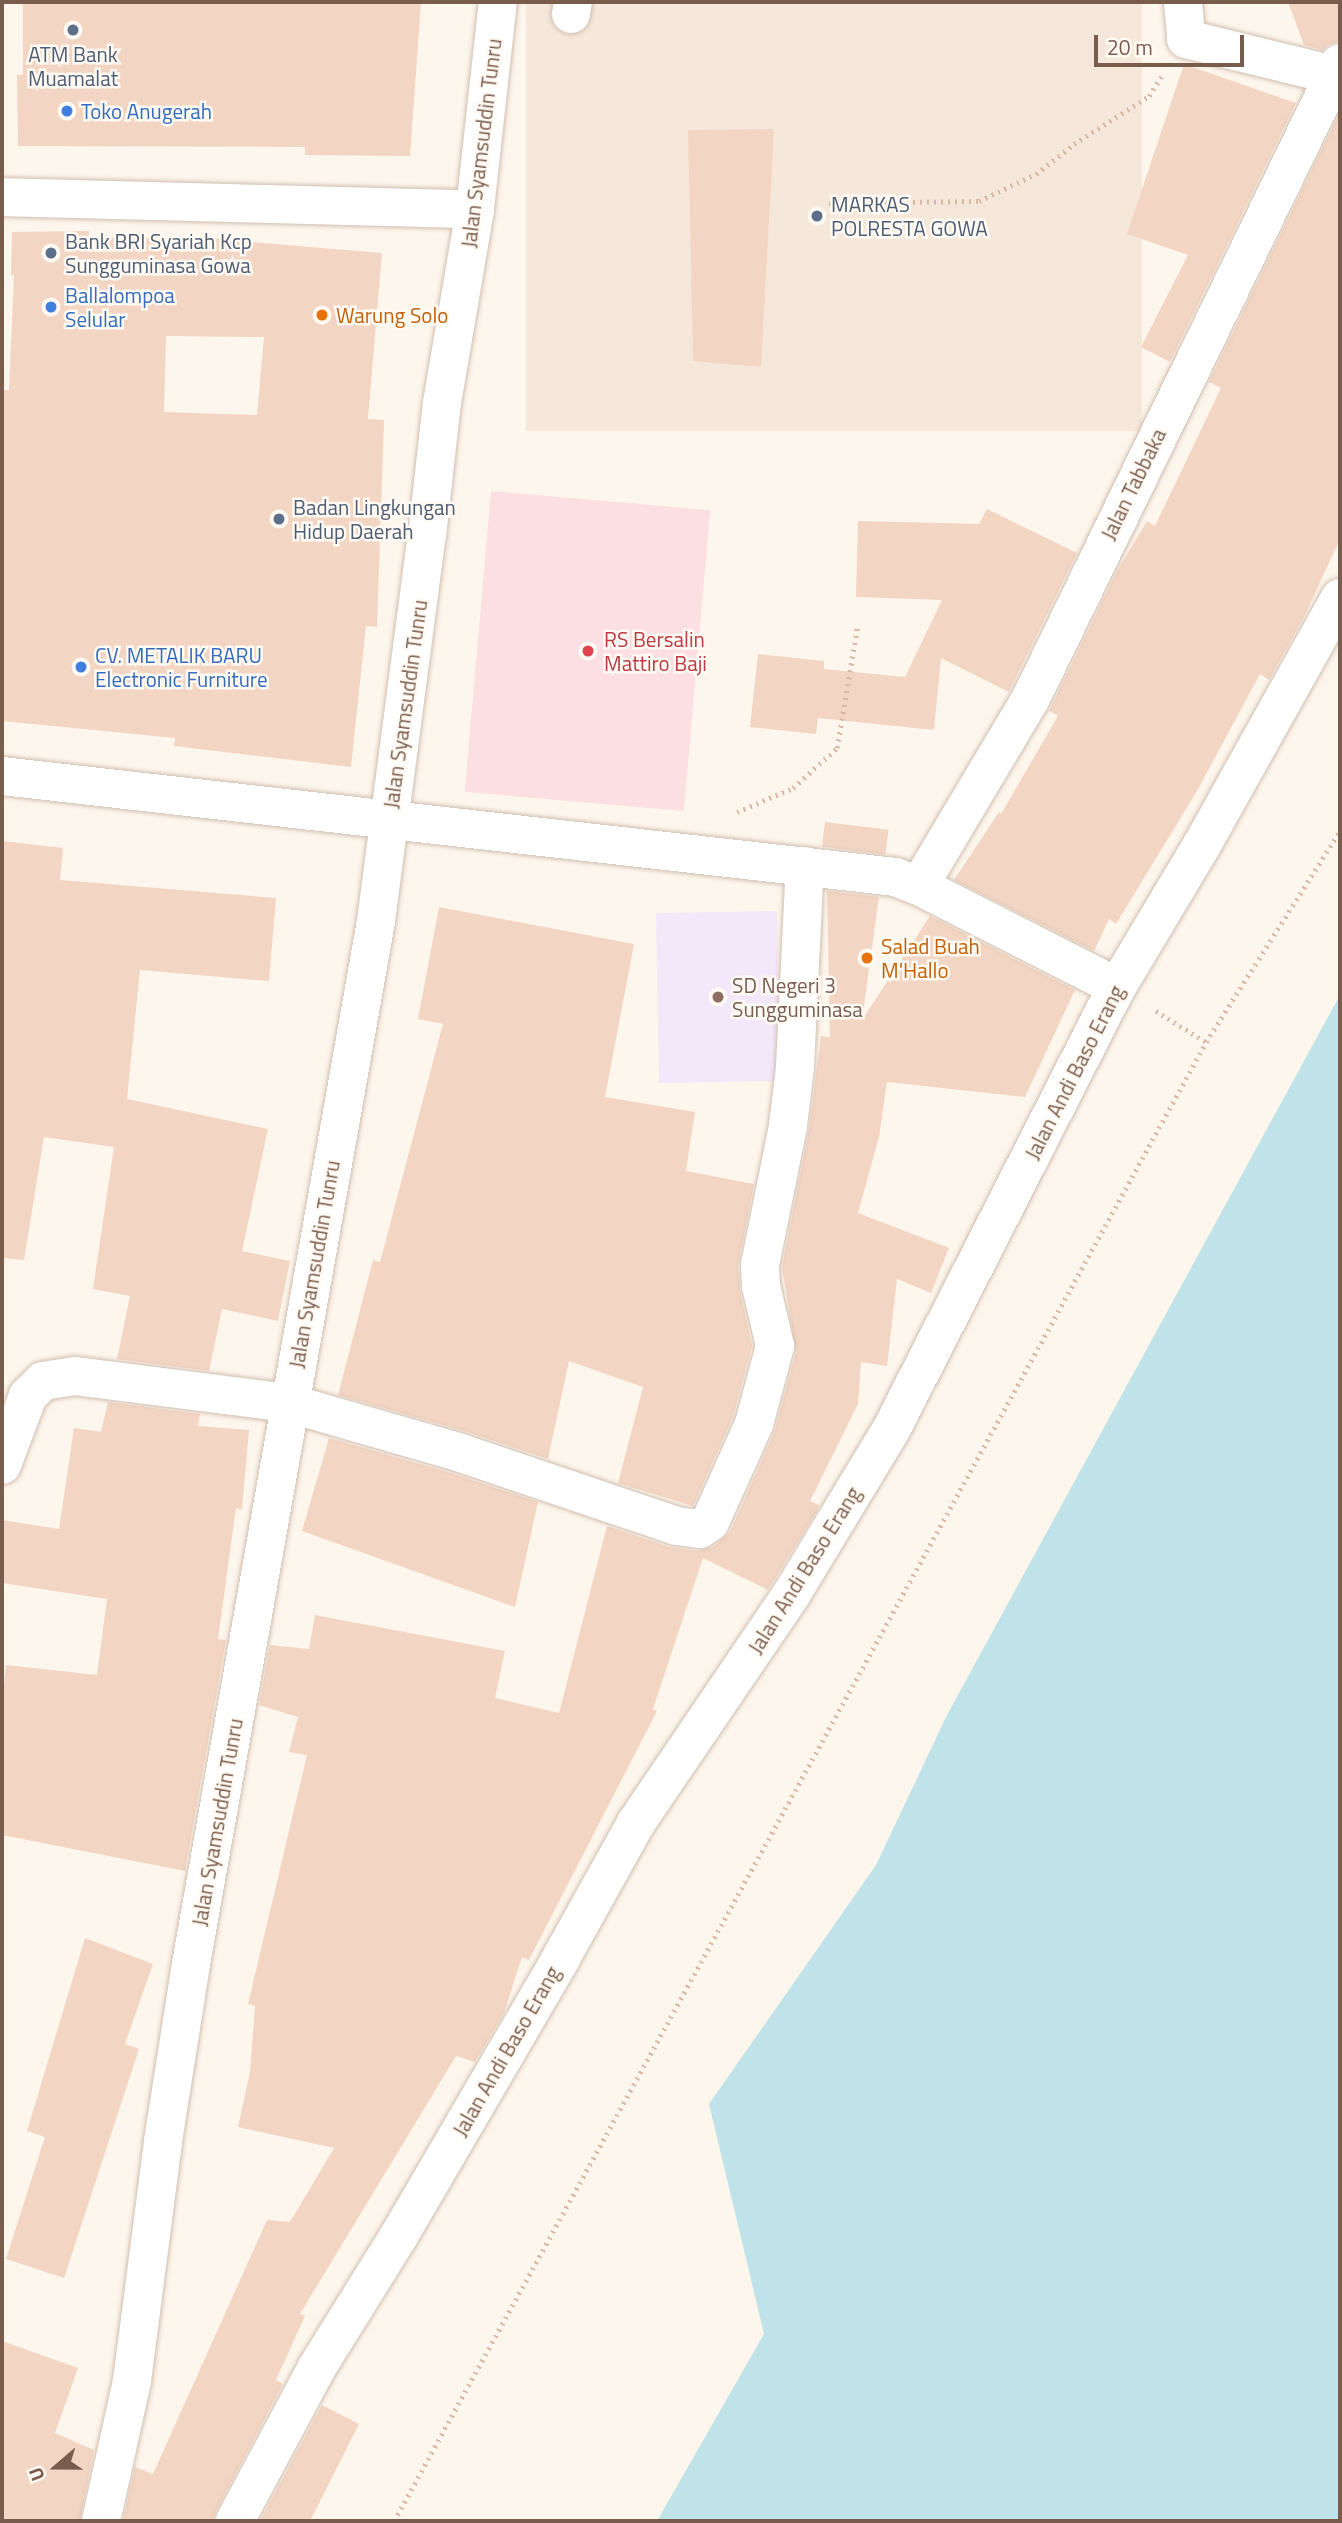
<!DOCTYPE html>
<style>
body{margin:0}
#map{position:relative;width:1342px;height:2523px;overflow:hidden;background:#fdf6ec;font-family:"Titillium Web",sans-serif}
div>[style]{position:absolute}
.residential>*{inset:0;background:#f5e8da;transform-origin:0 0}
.education>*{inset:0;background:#f3e8fa;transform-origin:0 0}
.medical>*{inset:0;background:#fbdfe3;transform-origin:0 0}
.water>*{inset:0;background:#bfe3e8}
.building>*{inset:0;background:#f3d5c3;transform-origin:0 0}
.path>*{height:4.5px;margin-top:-2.25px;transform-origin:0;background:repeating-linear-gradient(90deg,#d9b8a5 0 2px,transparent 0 7px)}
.roads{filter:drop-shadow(0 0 2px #d1beb0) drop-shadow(0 0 2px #d1beb0)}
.minor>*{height:38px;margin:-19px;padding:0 19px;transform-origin:19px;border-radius:19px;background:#fff}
.dots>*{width:19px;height:19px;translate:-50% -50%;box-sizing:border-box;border:4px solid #fffaf3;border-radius:50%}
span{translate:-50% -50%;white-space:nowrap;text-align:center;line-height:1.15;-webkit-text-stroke:5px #fffaf3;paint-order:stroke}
.service-label{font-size:21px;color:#4e5e75}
.left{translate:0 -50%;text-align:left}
.shop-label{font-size:21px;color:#366cbe}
.street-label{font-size:21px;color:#7a5c4d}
.food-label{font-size:21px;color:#c56008}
.health-label{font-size:21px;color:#be3a42}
.education-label{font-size:21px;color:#785e54}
.frame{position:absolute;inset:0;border:4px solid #7a5c4d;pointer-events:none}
.north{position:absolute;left:21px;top:2432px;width:70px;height:70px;-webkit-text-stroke:5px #fffaf3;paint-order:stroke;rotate:250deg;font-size:19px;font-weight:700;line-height:28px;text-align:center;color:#7a5c4d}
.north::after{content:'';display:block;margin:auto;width:24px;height:32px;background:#7a5c4d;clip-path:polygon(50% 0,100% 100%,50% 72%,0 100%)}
.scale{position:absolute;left:1094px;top:35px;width:150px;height:32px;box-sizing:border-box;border:4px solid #7a5c4d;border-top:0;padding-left:9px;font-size:21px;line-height:24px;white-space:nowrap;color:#7a5c4d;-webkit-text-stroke:5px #fffaf3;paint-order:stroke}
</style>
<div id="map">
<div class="residential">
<i style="left:526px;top:2px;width:616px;height:429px"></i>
</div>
<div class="education">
<i style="left:777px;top:911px;width:170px;height:121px;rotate:89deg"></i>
</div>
<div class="medical">
<i style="left:491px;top:491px;width:220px;height:302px;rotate:5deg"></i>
</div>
<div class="water">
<i style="clip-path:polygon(1340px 995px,1340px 2521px,657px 2521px,764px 2334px,709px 2104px,876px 1865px,947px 1715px)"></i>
</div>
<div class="building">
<i style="clip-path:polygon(23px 2px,421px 2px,410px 156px,305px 155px,305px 147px,18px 146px,17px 75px,23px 75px)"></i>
<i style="clip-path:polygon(1288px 2px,1340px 2px,1340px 41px,1328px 45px,1323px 50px,1304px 45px)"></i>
<i style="clip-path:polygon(1184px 64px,1296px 103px,1170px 362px,1141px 347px,1188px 255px,1127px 234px)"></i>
<i style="clip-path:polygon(1340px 112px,1340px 539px,1303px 619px,1269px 680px,1260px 674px,1197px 791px,1116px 924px,1109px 919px,1094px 951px,954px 880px,999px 812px,1001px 814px,1058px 716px,1049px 711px,1116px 573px,1147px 521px,1155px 526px,1221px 388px,1209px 382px)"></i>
<i style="clip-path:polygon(774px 129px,761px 367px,693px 361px,688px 130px)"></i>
<i style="clip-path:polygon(evenodd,89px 231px,89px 237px,251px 239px,251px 242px,382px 253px,368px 419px,384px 420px,377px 627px,366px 626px,351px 767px,174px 746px,175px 738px,2px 721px,2px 390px,9px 390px,14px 275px,11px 275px,12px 232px,89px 231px,166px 336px,264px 337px,257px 415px,164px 412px,166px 336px)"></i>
<i style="clip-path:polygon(987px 509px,1077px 553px,1009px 692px,941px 658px,934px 730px,818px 718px,816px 734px,750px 727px,758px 654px,824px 661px,824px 669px,905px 677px,942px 600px,856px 597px,858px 521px,979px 524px)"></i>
<i style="left:825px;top:822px;width:64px;height:25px;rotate:7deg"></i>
<i style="clip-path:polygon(2px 841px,63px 848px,60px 880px,276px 898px,269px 981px,140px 970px,127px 1099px,268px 1129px,242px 1251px,290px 1261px,278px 1321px,222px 1309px,209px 1371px,117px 1359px,130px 1296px,93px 1289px,114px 1147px,44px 1137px,24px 1260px,2px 1258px)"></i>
<i style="clip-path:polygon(827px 891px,879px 897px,862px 1020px,930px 916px,1075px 990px,1025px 1097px,887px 1082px,879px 1137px,858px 1213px,949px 1248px,931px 1293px,897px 1279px,887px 1366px,861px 1362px,858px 1404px,810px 1501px,819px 1505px,817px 1511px,768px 1590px,703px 1558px,653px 1709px,657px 1711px,529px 1960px,522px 1957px,504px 2013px,475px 2062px,456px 2056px,300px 2314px,305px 2316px,276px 2380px,283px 2384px,216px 2511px,213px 2521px,123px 2521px,135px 2467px,153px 2474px,267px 2220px,290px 2222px,334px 2148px,238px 2127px,250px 2072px,255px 2006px,248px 2004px,307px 1755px,289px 1752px,298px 1717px,259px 1705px,270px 1645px,309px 1649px,315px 1615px,505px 1651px,495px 1698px,559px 1713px,607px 1526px,669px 1547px,697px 1551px,713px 1547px,730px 1532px,774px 1433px,796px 1352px,782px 1267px,809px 1130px,821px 1036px,830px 1037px)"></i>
<i style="clip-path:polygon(439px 907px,634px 944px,605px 1097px,695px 1112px,686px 1171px,754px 1184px,738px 1266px,740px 1291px,752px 1346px,733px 1417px,693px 1506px,618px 1483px,643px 1387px,569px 1361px,548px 1459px,464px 1431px,338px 1395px,373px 1260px,380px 1262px,443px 1024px,418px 1019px)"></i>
<i style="clip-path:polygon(108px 1402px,200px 1414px,198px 1426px,249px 1430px,242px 1510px,236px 1508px,218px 1639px,226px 1640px,185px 1871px,2px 1835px,2px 1703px,6px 1665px,97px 1675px,107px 1599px,2px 1583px,2px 1520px,59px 1529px,74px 1428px,101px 1432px)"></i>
<i style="clip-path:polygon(329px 1438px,451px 1473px,538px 1502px,515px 1607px,302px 1531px)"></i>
<i style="clip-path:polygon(85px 1938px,153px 1964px,125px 2044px,139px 2049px,64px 2278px,6px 2259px,45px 2137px,27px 2131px)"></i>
<i style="clip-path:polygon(2px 2341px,78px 2368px,55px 2433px,94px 2450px,80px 2521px,2px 2521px)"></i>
<i style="clip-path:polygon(322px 2405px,359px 2424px,310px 2521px,260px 2521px)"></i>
</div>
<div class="path">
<i style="left:829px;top:203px;width:150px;rotate:-0.8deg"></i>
<i style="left:979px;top:201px;width:63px;rotate:-25.3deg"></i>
<i style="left:1036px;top:174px;width:48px;rotate:-38.3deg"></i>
<i style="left:1074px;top:144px;width:89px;rotate:-32.6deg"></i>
<i style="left:1149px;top:96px;width:26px;rotate:-58deg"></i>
<i style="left:737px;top:812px;width:61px;rotate:-23.2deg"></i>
<i style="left:793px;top:788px;width:59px;rotate:-42.3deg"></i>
<i style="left:837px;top:748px;width:122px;rotate:-80.5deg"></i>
<i style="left:1156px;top:1011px;width:59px;rotate:31.8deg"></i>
<i style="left:394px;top:2521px;width:1687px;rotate:-61.23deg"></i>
<i style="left:1206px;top:1042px;width:250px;rotate:-57.6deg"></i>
</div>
<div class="roads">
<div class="minor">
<i style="left:1183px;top:2px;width:37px;rotate:85deg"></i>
<i style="left:1186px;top:39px;width:152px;rotate:13.7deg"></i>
<i style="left:571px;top:14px;width:12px;rotate:-81deg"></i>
<i style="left:2px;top:197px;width:473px;rotate:1.5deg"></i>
<i style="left:2px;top:776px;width:899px;rotate:6.45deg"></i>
<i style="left:895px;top:877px;width:26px;rotate:21deg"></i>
<i style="left:919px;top:886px;width:222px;rotate:27deg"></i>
<i style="left:919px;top:886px;width:219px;rotate:-59.2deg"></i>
<i style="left:1031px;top:698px;width:706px;rotate:-64.05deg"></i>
<i style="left:2px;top:1465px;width:74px;rotate:-69.4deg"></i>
<i style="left:28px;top:1396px;width:21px;rotate:-45deg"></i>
<i style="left:43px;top:1381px;width:32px;rotate:-9deg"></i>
<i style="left:75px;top:1376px;width:215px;rotate:7.2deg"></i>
<i style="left:288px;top:1403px;width:177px;rotate:16.1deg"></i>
<i style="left:458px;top:1452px;width:230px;rotate:18.7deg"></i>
<i style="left:676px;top:1526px;width:24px;rotate:7deg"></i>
<i style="left:700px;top:1529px;width:12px;rotate:-35deg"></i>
<i style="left:710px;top:1522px;width:107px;rotate:-65.8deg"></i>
<i style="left:754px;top:1424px;width:81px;rotate:-74.9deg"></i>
<i style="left:775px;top:1346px;width:62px;rotate:-103.1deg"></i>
<i style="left:761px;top:1286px;width:21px;rotate:-93deg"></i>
<i style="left:760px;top:1265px;width:142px;rotate:-78.6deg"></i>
<i style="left:788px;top:1126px;width:59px;rotate:-83.2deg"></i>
<i style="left:795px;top:1067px;width:201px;rotate:-87.2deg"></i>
<i style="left:101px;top:2521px;width:143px;rotate:-77.5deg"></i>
<i style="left:132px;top:2381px;width:242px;rotate:-82.6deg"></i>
<i style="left:163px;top:2141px;width:179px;rotate:-81deg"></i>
<i style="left:191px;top:1964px;width:1059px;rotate:-79.94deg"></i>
<i style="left:376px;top:921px;width:388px;rotate:-82.5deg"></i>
<i style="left:427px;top:536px;width:134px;rotate:-83.6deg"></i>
<i style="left:442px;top:403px;width:197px;rotate:-80.3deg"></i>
<i style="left:475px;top:209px;width:208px;rotate:-83.7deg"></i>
<i style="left:235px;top:2521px;width:172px;rotate:-61.9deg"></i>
<i style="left:316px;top:2369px;width:159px;rotate:-58.1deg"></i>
<i style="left:400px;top:2234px;width:320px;rotate:-59.7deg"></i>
<i style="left:561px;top:1958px;width:154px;rotate:-60.9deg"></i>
<i style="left:636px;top:1823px;width:276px;rotate:-55.8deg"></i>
<i style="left:791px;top:1595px;width:193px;rotate:-58.8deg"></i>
<i style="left:891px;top:1430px;width:497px;rotate:-63deg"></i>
<i style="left:1117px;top:987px;width:165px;rotate:-59.1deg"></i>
<i style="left:1202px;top:845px;width:283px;rotate:-60.8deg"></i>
</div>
</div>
<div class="dots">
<i style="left:73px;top:30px;background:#5c6f8a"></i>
<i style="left:67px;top:111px;background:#3f7fe0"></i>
<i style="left:817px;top:216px;background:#5c6f8a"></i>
<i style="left:51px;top:253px;background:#5c6f8a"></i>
<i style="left:51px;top:307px;background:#3f7fe0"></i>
<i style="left:322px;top:315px;background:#e8710a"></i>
<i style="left:279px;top:519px;background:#5c6f8a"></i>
<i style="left:588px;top:651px;background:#e0444e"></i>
<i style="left:81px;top:667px;background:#3f7fe0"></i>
<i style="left:867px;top:958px;background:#e8710a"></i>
<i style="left:718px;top:997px;background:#8d6e63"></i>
</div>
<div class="service-label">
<span style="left:73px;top:66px">ATM Bank<br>Muamalat</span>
<span class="left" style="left:831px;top:216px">MARKAS<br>POLRESTA GOWA</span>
<span class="left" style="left:65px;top:253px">Bank BRI Syariah Kcp<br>Sungguminasa Gowa</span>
<span class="left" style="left:293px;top:519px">Badan Lingkungan<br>Hidup Daerah</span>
</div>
<div class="shop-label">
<span class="left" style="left:81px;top:111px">Toko Anugerah</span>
<span class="left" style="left:65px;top:307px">Ballalompoa<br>Selular</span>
<span class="left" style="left:95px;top:667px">CV. METALIK BARU<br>Electronic Furniture</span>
</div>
<div class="street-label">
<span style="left:481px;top:143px;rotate:-83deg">Jalan Syamsuddin Tunru</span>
<span style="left:1133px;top:484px;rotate:-64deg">Jalan Tabbaka</span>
<span style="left:405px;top:704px;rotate:-82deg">Jalan Syamsuddin Tunru</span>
<span style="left:1074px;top:1072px;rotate:-63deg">Jalan Andi Baso Erang</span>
<span style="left:314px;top:1264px;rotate:-80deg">Jalan Syamsuddin Tunru</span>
<span style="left:804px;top:1570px;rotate:-58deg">Jalan Andi Baso Erang</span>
<span style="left:217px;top:1822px;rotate:-80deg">Jalan Syamsuddin Tunru</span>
<span style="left:506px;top:2051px;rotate:-60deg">Jalan Andi Baso Erang</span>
</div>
<div class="food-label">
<span class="left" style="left:336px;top:315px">Warung Solo</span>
<span class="left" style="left:881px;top:958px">Salad Buah<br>M'Hallo</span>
</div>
<div class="health-label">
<span class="left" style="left:604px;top:651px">RS Bersalin<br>Mattiro Baji</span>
</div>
<div class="education-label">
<span class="left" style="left:732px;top:997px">SD Negeri 3<br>Sungguminasa</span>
</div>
<div class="frame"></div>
<div class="north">U</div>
<div class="scale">20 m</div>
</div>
